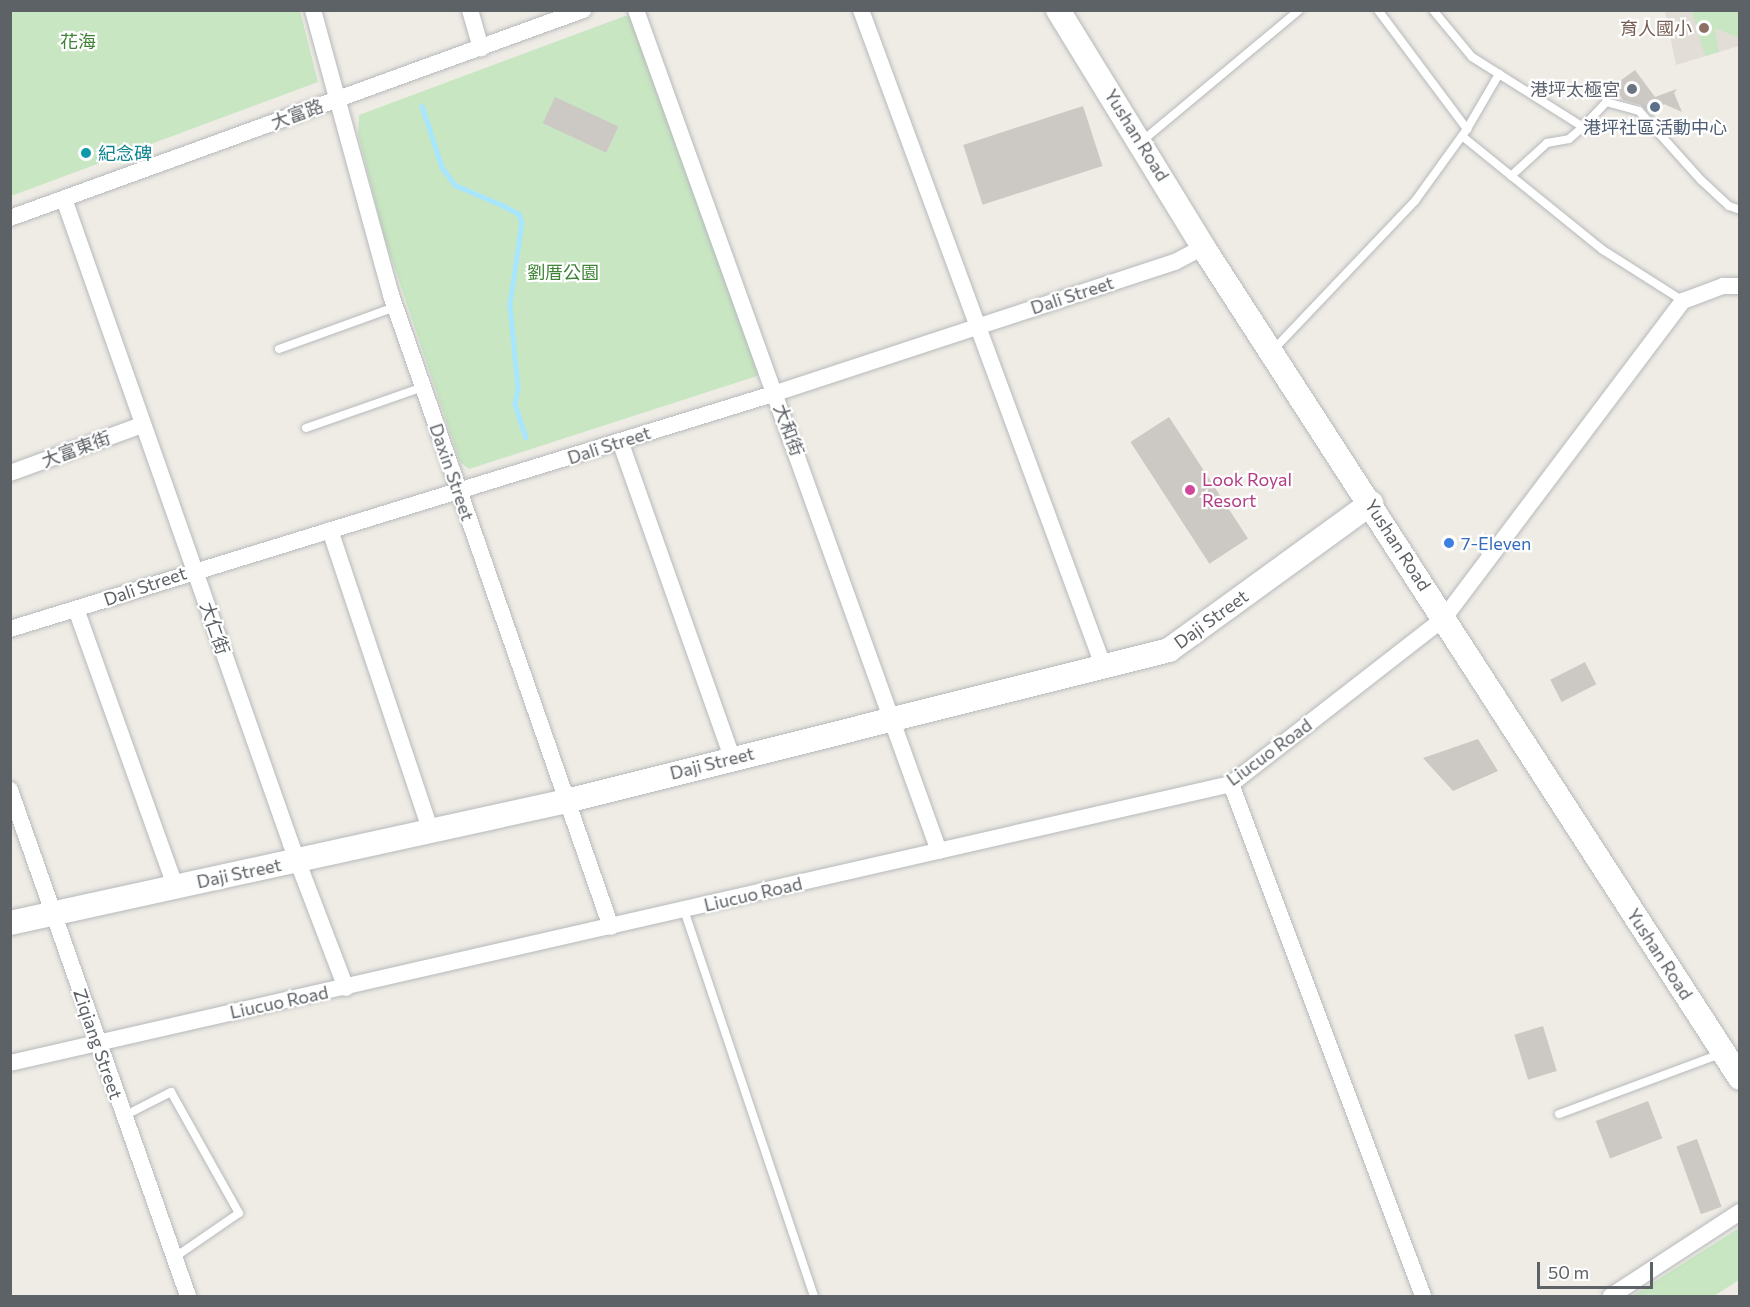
<!DOCTYPE html>
<meta charset="utf-8">
<style>
body{margin:0}
#map{position:relative;width:1750px;height:1307px;overflow:hidden;background:#efece5;font-family:Commissioner,"Noto Sans TC",sans-serif}
div>[style]{position:absolute}
.education>*{inset:0;background:#e2ddd7}
.green>*{inset:0;background:#c8e6c2}
.stream>*{height:4.5px;margin:-2.25px;padding:0 2.25px;transform-origin:2.25px;border-radius:2.25px;background:#a7e6fe}
.building>*{inset:0;background:#ccc9c5;transform-origin:0 0}
.roads{filter:drop-shadow(0 0 2px #b6b9bc) drop-shadow(0 0 2px #b6b9bc)}
.lane>*{height:8px;margin:-4px;padding:0 4px;transform-origin:4px;border-radius:4px;background:#fff}
.street>*{height:16px;margin:-8px;padding:0 8px;transform-origin:8px;border-radius:8px;background:#fff}
.secondary>*{height:24px;margin:-12px;padding:0 12px;transform-origin:12px;border-radius:12px;background:#fff}
.dots>*{width:16px;height:16px;translate:-50% -50%;box-sizing:border-box;border:3px solid #fff;border-radius:50%}
span{translate:-50% -50%;white-space:nowrap;text-align:center;line-height:1.15;-webkit-text-stroke:4.5px #fff;paint-order:stroke}
.education-label{font-size:18px;color:#785e54}
.right{translate:-100% -50%;text-align:right}
.park-label{font-size:18px;color:#3f8436}
.worship-label{font-size:18px;color:#5b616d}
.street-label{font-size:18px;color:#5d6266}
.service-label{font-size:18px;color:#4e5e75}
.culture-label{font-size:18px;color:#0d838f}
.left{translate:0 -50%;text-align:left}
.hotel-label{font-size:18px;color:#b23c85}
.shop-label{font-size:18px;color:#366cbe}
.frame{position:absolute;inset:0;border:12px solid #5d6266;pointer-events:none}
.scale{position:absolute;left:1537px;top:1262px;width:116px;height:27px;box-sizing:border-box;border:3px solid #5d6266;border-top:0;padding-left:8px;font-size:18px;line-height:21px;white-space:nowrap;color:#5d6266;-webkit-text-stroke:4px #fff;paint-order:stroke}
</style>
<div id="map">
<div class="education">
<i style="clip-path:polygon(1665px 11px,1739px 11px,1739px 46px,1676px 65px)"></i>
</div>
<div class="green">
<i style="clip-path:polygon(11px 10px,300px 11px,318px 82px,11px 196px)"></i>
<i style="clip-path:polygon(1692px 11px,1739px 11px,1739px 38px,1715px 28px,1719px 52px,1705px 56px)"></i>
<i style="clip-path:polygon(625px 16px,640px 19px,762px 362px,757px 376px,469px 469px,460px 462px,384px 236px,358px 134px,359px 115px)"></i>
<i style="clip-path:polygon(1739px 1228px,1739px 1280px,1714px 1296px,1632px 1296px)"></i>
</div>
<div class="stream">
<i style="left:422px;top:106px;width:64px;rotate:71.8deg"></i>
<i style="left:442px;top:167px;width:22px;rotate:54deg"></i>
<i style="left:455px;top:185px;width:53px;rotate:23.2deg"></i>
<i style="left:504px;top:206px;width:17px;rotate:28deg"></i>
<i style="left:519px;top:214px;width:9px;rotate:72deg"></i>
<i style="left:522px;top:223px;width:82px;rotate:98.4deg"></i>
<i style="left:510px;top:304px;width:85px;rotate:84.6deg"></i>
<i style="left:518px;top:389px;width:15px;rotate:101deg"></i>
<i style="left:515px;top:404px;width:35px;rotate:72deg"></i>
</div>
<div class="building">
<i style="clip-path:polygon(1635px 70px,1655px 97px,1677px 89px,1674px 93px,1682px 112px,1664px 104px,1653px 117px,1641px 105px,1623px 100px,1613px 86px)"></i>
<i style="left:555px;top:97px;width:70px;height:29px;rotate:25deg"></i>
<i style="left:1083px;top:106px;width:63px;height:126px;rotate:72deg"></i>
<i style="left:1169px;top:417px;width:145px;height:46px;rotate:57deg"></i>
<i style="left:1585px;top:662px;width:25px;height:39px;rotate:63deg"></i>
<i style="clip-path:polygon(1478px 739px,1498px 771px,1453px 791px,1423px 758px)"></i>
<i style="left:1543px;top:1026px;width:47px;height:30px;rotate:73deg"></i>
<i style="left:1648px;top:1101px;width:40px;height:56px;rotate:69deg"></i>
<i style="left:1697px;top:1139px;width:72px;height:22px;rotate:70deg"></i>
</div>
<div class="roads">
<div class="lane">
<i style="left:1378px;top:10px;width:149px;rotate:53.2deg"></i>
<i style="left:1433px;top:10px;width:61px;rotate:50.3deg"></i>
<i style="left:1472px;top:57px;width:131px;rotate:32.2deg"></i>
<i style="left:1583px;top:127px;width:34px;rotate:-47deg"></i>
<i style="left:1606px;top:102px;width:34px;rotate:15deg"></i>
<i style="left:1639px;top:111px;width:93px;rotate:48.1deg"></i>
<i style="left:1701px;top:180px;width:38px;rotate:43deg"></i>
<i style="left:1729px;top:206px;width:12px;rotate:20deg"></i>
<i style="left:1462px;top:136px;width:181px;rotate:39deg"></i>
<i style="left:1603px;top:250px;width:95px;rotate:32.5deg"></i>
<i style="left:1142px;top:141px;width:204px;rotate:-39.8deg"></i>
<i style="left:1511px;top:176px;width:49px;rotate:-42.5deg"></i>
<i style="left:1547px;top:143px;width:22px;rotate:-10deg"></i>
<i style="left:1569px;top:139px;width:18px;rotate:-41deg"></i>
<i style="left:279px;top:349px;width:123px;rotate:-19.9deg"></i>
<i style="left:1273px;top:350px;width:206px;rotate:-46.4deg"></i>
<i style="left:1415px;top:201px;width:89px;rotate:-54.2deg"></i>
<i style="left:1467px;top:129px;width:64px;rotate:-59.8deg"></i>
<i style="left:306px;top:428px;width:124px;rotate:-19.3deg"></i>
<i style="left:684px;top:910px;width:407px;rotate:71.4deg"></i>
<i style="left:1559px;top:1114px;width:175px;rotate:-20.4deg"></i>
<i style="left:124px;top:1116px;width:53px;rotate:-27.1deg"></i>
<i style="left:171px;top:1092px;width:139px;rotate:60.7deg"></i>
<i style="left:239px;top:1213px;width:78px;rotate:145.5deg"></i>
</div>
<div class="street">
<i style="left:313px;top:10px;width:295px;rotate:74.7deg"></i>
<i style="left:391px;top:295px;width:669px;rotate:70.81deg"></i>
<i style="left:470px;top:10px;width:40px;rotate:74deg"></i>
<i style="left:636px;top:10px;width:894px;rotate:70.19deg"></i>
<i style="left:861px;top:10px;width:701px;rotate:69.73deg"></i>
<i style="left:64px;top:199px;width:684px;rotate:70.61deg"></i>
<i style="left:291px;top:844px;width:154px;rotate:69.1deg"></i>
<i style="left:10px;top:218px;width:610px;rotate:-19.95deg"></i>
<i style="left:620px;top:441px;width:335px;rotate:70.5deg"></i>
<i style="left:10px;top:473px;width:140px;rotate:-20deg"></i>
<i style="left:330px;top:530px;width:318px;rotate:71.5deg"></i>
<i style="left:76px;top:609px;width:294px;rotate:70.3deg"></i>
<i style="left:10px;top:629px;width:802px;rotate:-17.12deg"></i>
<i style="left:776px;top:393px;width:420px;rotate:-18.2deg"></i>
<i style="left:1175px;top:262px;width:32px;rotate:-28deg"></i>
<i style="left:1231px;top:784px;width:547px;rotate:69.44deg"></i>
<i style="left:10px;top:790px;width:536px;rotate:70.62deg"></i>
<i style="left:10px;top:1063px;width:1252px;rotate:-12.87deg"></i>
<i style="left:1231px;top:784px;width:270px;rotate:-37.9deg"></i>
<i style="left:1444px;top:618px;width:397px;rotate:-53deg"></i>
<i style="left:1683px;top:301px;width:43px;rotate:-20.6deg"></i>
<i style="left:1723px;top:286px;width:17px"></i>
<i style="left:1611px;top:1296px;width:154px;rotate:-33.1deg"></i>
</div>
<div class="secondary">
<i style="left:1058px;top:10px;width:278px;rotate:58.5deg"></i>
<i style="left:1203px;top:247px;width:989px;rotate:57.13deg"></i>
<i style="left:10px;top:923px;width:570px;rotate:-12.35deg"></i>
<i style="left:567px;top:801px;width:621px;rotate:-14.08deg"></i>
<i style="left:1169px;top:650px;width:250px;rotate:-36deg"></i>
</div>
</div>
<div class="dots">
<i style="left:1704px;top:28px;background:#8d6e63"></i>
<i style="left:1632px;top:89px;background:#6b7280"></i>
<i style="left:1655px;top:107px;background:#5c6f8a"></i>
<i style="left:86px;top:153px;background:#0f9aa8"></i>
<i style="left:1190px;top:490px;background:#d1479c"></i>
<i style="left:1449px;top:543px;background:#3f7fe0"></i>
</div>
<div class="education-label">
<span class="right" style="left:1692px;top:28px">育人國小</span>
</div>
<div class="park-label">
<span style="left:78px;top:41px">花海</span>
<span style="left:563px;top:272px">劉厝公園</span>
</div>
<div class="worship-label">
<span class="right" style="left:1620px;top:89px">港坪太極宮</span>
</div>
<div class="street-label">
<span style="left:297px;top:114px;rotate:-20deg">大富路</span>
<span style="left:1137px;top:135px;rotate:58deg">Yushan Road</span>
<span style="left:1072px;top:295px;rotate:-18deg">Dali Street</span>
<span style="left:789px;top:430px;rotate:70deg">大和街</span>
<span style="left:609px;top:445px;rotate:-18deg">Dali Street</span>
<span style="left:76px;top:449px;rotate:-20deg">大富東街</span>
<span style="left:452px;top:472px;rotate:71deg">Daxin Street</span>
<span style="left:1398px;top:545px;rotate:57deg">Yushan Road</span>
<span style="left:145px;top:586px;rotate:-19deg">Dali Street</span>
<span style="left:1211px;top:619px;rotate:-36deg">Daji Street</span>
<span style="left:215px;top:628px;rotate:71deg">大仁街</span>
<span style="left:1269px;top:752px;rotate:-36deg">Liucuo Road</span>
<span style="left:712px;top:763px;rotate:-14deg">Daji Street</span>
<span style="left:239px;top:873px;rotate:-12deg">Daji Street</span>
<span style="left:753px;top:894px;rotate:-13deg">Liucuo Road</span>
<span style="left:1660px;top:954px;rotate:57deg">Yushan Road</span>
<span style="left:279px;top:1002px;rotate:-12deg">Liucuo Road</span>
<span style="left:98px;top:1044px;rotate:71deg">Ziqiang Street</span>
</div>
<div class="service-label">
<span style="left:1655px;top:127px">港坪社區活動中心</span>
</div>
<div class="culture-label">
<span class="left" style="left:98px;top:153px">紀念碑</span>
</div>
<div class="hotel-label">
<span class="left" style="left:1202px;top:490px">Look Royal<br>Resort</span>
</div>
<div class="shop-label">
<span class="left" style="left:1461px;top:543px">7-Eleven</span>
</div>
<div class="frame"></div>
<div class="scale">50 m</div>
</div>
